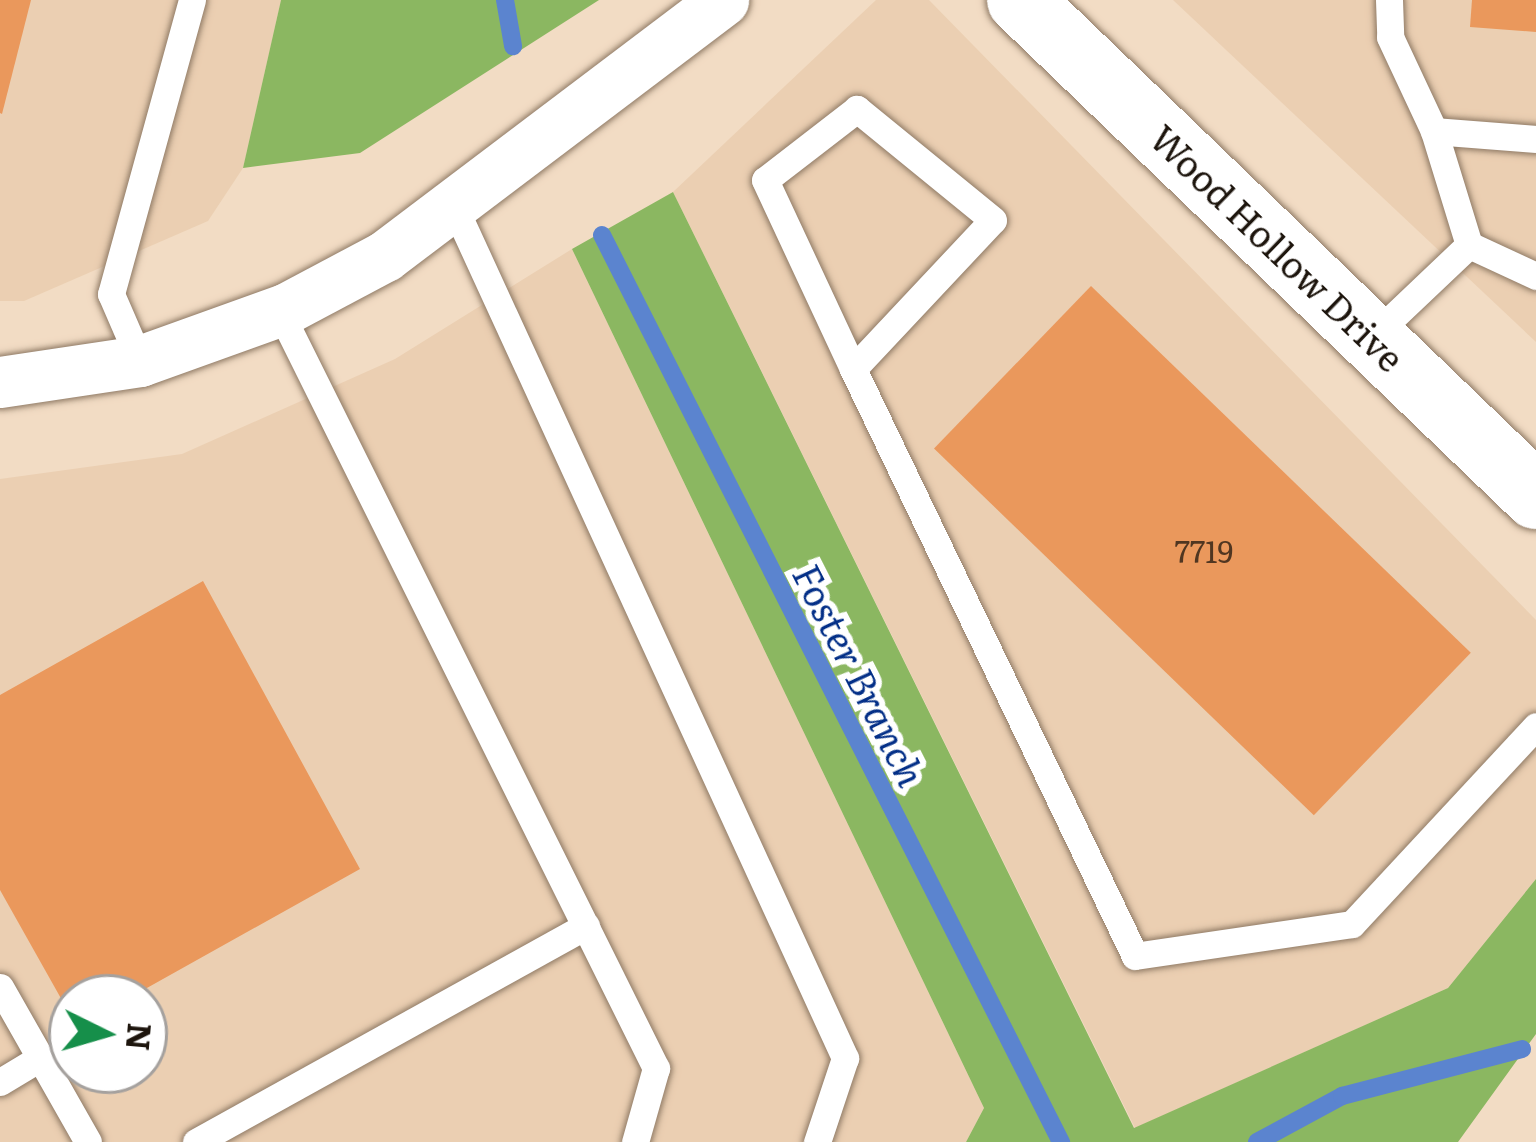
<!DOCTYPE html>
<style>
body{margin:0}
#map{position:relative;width:1536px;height:1142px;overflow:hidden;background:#f2dcc4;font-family:Literata,serif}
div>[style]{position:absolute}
.built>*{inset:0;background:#ebcfb2}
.forest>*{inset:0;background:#8bb761}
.stream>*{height:18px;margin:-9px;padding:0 9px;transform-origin:9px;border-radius:9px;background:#5b84cf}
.building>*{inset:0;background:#ea985c;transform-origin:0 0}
.roads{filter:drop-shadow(0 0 3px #8f7a65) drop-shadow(0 0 3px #8f7a65)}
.lane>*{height:27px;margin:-13.5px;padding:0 13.5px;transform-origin:13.5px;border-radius:13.5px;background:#fff}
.street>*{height:51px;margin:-25.5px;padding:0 25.5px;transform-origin:25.5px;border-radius:25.5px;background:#fff}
.secondary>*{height:66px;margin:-33px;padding:0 33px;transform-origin:33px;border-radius:33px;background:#fff}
span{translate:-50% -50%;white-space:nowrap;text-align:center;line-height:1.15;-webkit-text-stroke:12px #fff;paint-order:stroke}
.number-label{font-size:30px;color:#503621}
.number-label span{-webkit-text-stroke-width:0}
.street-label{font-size:36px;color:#1d150d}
.water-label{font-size:39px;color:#032f87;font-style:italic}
.north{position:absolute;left:48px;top:974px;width:120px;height:120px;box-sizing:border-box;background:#fff;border:3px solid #a5a19e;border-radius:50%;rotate:95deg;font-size:33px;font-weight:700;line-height:48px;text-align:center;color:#1d150d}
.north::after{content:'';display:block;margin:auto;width:42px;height:54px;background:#168f4a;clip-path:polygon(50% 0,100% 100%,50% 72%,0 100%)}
</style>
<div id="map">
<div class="built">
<i style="clip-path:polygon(0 0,281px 0,243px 168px,208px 221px,24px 301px,0 301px)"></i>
<i style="clip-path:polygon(876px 0,929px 0,1536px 620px,1536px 879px,1448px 988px,1135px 1128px,673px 192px)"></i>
<i style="clip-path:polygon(1173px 0,1536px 0,1536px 342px)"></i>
<i style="clip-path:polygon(evenodd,572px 249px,984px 1108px,966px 1142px,0 1142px,0 479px,182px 454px,395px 359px,572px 249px,72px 998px,144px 998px,144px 1070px,72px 1070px,72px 998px)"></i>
</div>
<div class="forest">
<i style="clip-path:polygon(281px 0,599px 0,360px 153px,243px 168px)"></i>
<i style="clip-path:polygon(673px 192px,1134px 1128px,1448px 988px,1536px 879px,1536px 1034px,1458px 1142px,966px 1142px,984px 1108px,572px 249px)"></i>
</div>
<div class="stream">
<i style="left:505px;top:0;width:47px;rotate:80.1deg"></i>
<i style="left:602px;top:235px;width:1017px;rotate:63.16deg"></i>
<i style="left:1257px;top:1142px;width:97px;rotate:-28.4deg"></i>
<i style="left:1342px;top:1096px;width:186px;rotate:-14.6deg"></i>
</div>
<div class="building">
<i style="clip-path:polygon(0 0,31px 0,2px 114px,0 113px)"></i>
<i style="clip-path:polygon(1472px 0,1536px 0,1536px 32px,1470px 27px)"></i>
<i style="left:1091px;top:286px;width:528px;height:226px;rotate:44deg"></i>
<i style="clip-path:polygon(203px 581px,360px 869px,129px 998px,72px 998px,72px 1018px,0 890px,0 695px)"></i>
</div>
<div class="roads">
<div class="lane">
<i style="left:1389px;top:0;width:37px;rotate:88deg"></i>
<i style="left:1390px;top:37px;width:104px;rotate:64.9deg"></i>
<i style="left:453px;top:204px;width:940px;rotate:65.34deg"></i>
<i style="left:845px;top:1058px;width:89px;rotate:108.4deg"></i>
<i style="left:1469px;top:245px;width:119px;rotate:-107.1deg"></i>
<i style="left:1434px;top:131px;width:102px;rotate:4.5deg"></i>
<i style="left:279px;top:310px;width:847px;rotate:63.56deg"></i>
<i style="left:656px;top:1068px;width:77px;rotate:105.8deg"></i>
<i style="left:1373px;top:336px;width:132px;rotate:-43.5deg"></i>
<i style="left:1469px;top:245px;width:74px;rotate:24.8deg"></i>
<i style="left:140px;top:361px;width:73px;rotate:-113.4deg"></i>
<i style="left:111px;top:294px;width:305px;rotate:-74.6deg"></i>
<i style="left:853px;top:369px;width:204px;rotate:-46.8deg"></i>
<i style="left:993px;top:220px;width:176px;rotate:-140.8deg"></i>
<i style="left:857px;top:109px;width:116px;rotate:142.3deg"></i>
<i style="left:765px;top:180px;width:208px;rotate:65deg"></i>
<i style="left:853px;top:369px;width:651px;rotate:64.34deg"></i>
<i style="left:1135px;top:956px;width:219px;rotate:-8.4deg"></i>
<i style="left:1352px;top:924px;width:270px;rotate:-47.1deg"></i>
<i style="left:0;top:987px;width:178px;rotate:60.4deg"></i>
<i style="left:0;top:1082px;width:47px;rotate:-31deg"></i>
<i style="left:196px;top:1142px;width:446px;rotate:-29deg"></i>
</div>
<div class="street">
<i style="left:0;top:382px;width:142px;rotate:-8.5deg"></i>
<i style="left:140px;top:361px;width:156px;rotate:-19.8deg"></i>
<i style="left:287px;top:308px;width:111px;rotate:-28deg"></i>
<i style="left:385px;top:256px;width:424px;rotate:-37.1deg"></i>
</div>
<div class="secondary">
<i style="left:1020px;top:0;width:716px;rotate:43.87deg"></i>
</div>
</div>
<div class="number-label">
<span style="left:1204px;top:550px">7719</span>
</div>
<div class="street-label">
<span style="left:1278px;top:247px;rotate:44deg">Wood Hollow Drive</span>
</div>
<div class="water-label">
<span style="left:861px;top:674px;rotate:63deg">Foster Branch</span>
</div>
<div class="north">N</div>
</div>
